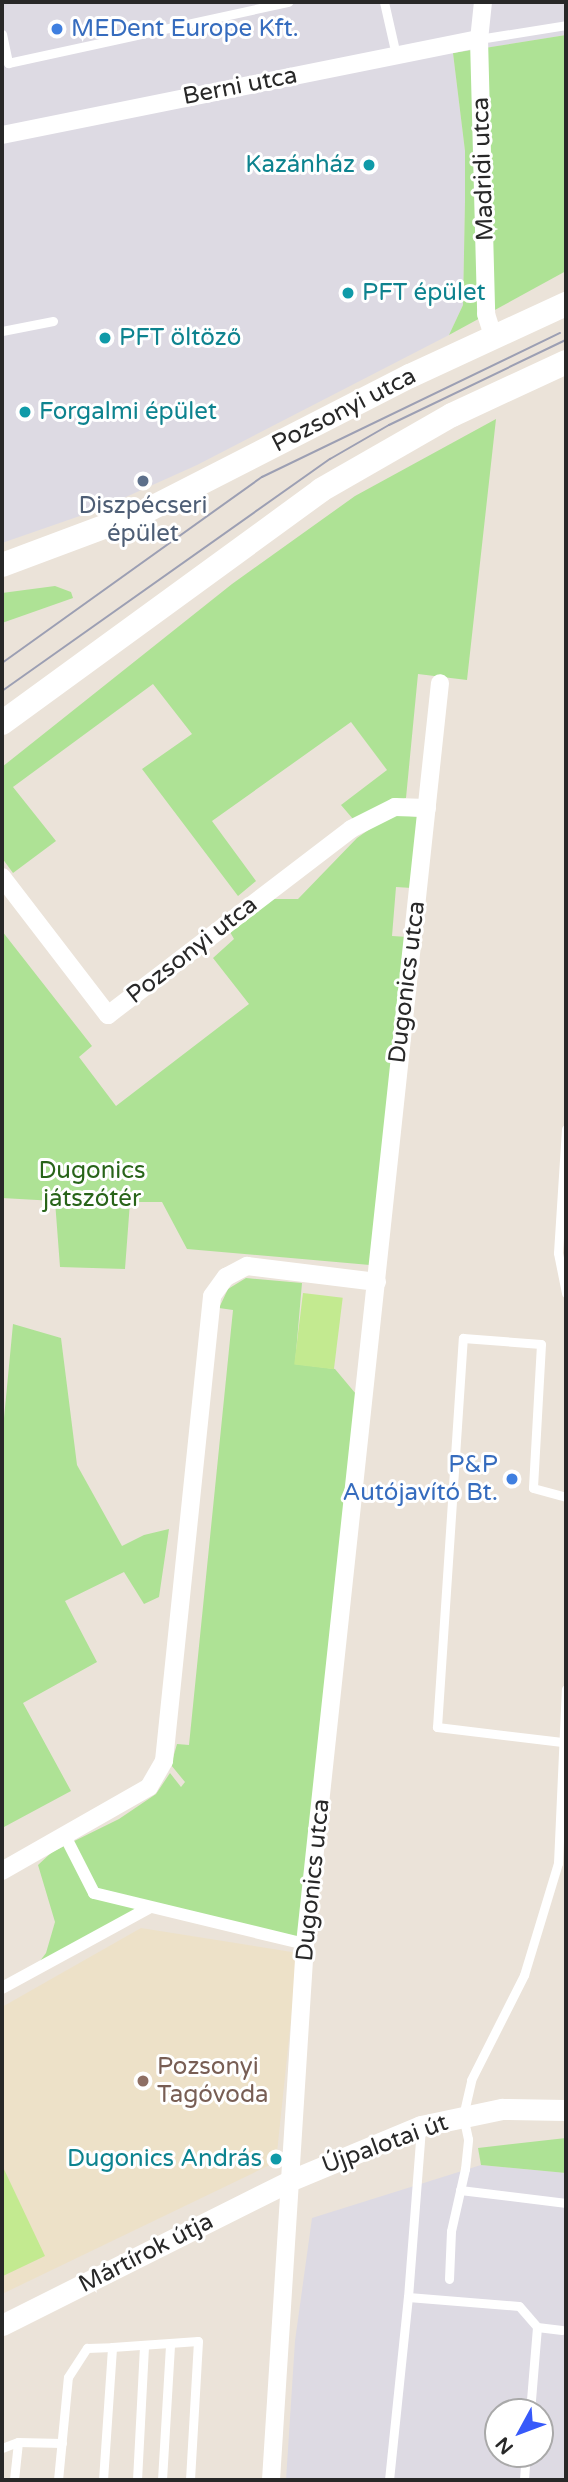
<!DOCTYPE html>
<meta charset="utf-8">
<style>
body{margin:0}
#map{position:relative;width:568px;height:2482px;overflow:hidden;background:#ebe3d9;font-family:"Varela Round",sans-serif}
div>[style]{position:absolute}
.industrial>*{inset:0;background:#dddae3}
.education>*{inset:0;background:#ede1c8}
.green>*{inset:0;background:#aee295}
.pitch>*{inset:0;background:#c3ea90;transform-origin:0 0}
.service>*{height:9px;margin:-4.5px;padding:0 4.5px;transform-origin:4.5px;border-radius:4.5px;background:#fff}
.pedestrian>*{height:12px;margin:-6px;padding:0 6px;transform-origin:6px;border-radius:6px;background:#fff}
.minor>*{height:18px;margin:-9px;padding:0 9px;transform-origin:9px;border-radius:9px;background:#fff}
.tertiary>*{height:21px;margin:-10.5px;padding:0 10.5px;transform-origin:10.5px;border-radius:10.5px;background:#fff}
.secondary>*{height:24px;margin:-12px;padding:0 12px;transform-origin:12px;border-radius:12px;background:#fff}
.tram>*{height:2px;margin:-1px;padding:0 1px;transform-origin:1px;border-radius:1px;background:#9c9fb3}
.dots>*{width:19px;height:19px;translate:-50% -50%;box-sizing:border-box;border:4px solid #fff;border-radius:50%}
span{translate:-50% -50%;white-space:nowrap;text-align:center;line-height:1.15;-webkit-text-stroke:6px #fff;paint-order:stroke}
.shop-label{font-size:24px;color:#366cbe}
.left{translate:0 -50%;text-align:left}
.right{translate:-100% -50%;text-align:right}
.street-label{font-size:24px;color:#282828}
.culture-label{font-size:24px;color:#0d838f}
.service-label{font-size:24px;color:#4e5e75}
.park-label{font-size:24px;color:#286419}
.education-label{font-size:24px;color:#785e54}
.frame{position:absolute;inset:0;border:4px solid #282828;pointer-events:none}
.north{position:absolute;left:484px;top:2398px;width:70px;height:70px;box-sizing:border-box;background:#fff;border:2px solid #a9a9a9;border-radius:50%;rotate:229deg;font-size:19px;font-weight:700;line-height:28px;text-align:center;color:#282828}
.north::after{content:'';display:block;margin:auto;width:24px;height:32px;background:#3759fa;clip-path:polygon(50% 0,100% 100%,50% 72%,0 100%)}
</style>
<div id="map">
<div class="industrial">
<i style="clip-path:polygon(2px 2px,566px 2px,566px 35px,453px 53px,465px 151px,465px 201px,463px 305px,449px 335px,197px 465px,97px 510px,2px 543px)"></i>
<i style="clip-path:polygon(evenodd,481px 2165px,566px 2173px,566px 2480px,286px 2480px,295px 2341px,312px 2218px,481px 2165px,498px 2412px,540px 2412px,540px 2454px,498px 2454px,498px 2412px)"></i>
</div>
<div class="education">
<i style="clip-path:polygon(141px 1928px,298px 1953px,276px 2162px,2px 2294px,2px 2007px)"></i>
</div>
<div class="green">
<i style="clip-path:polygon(566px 35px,566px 271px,449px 335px,463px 305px,465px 201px,465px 151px,453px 53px)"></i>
<i style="clip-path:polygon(496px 419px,467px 680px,418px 674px,406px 798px,353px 819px,341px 805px,387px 770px,351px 722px,212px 821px,256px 881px,238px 896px,142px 769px,192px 734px,153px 684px,13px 787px,56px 841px,13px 873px,2px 858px,2px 767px,232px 584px,355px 496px)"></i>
<i style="clip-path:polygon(55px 586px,71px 592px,73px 598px,2px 623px,2px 593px)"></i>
<i style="clip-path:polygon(391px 814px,418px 817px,412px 888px,396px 887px,392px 936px,408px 937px,370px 1265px,187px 1249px,162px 1202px,130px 1202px,125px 1269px,60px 1267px,55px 1201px,2px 1198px,2px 931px,92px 1046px,79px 1057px,116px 1106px,249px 1004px,213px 958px,234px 939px,230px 932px,271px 899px,298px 899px,357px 838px)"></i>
<i style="clip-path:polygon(246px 1278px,302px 1283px,295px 1364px,335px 1369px,366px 1406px,306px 1940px,153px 1904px,34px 1969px,46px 1953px,55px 1922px,38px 1865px,52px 1852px,119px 1819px,156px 1794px,170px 1773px,181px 1787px,185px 1782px,171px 1765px,177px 1744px,189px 1745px,233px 1310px,219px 1308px,228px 1289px)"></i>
<i style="clip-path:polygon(13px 1324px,61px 1338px,77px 1465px,122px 1546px,144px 1535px,169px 1529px,159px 1597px,144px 1604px,124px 1572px,65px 1601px,97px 1662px,23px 1703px,71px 1791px,4px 1827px,2px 1439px)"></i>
<i style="clip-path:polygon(566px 2138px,566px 2173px,481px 2165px,478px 2148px)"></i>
</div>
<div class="pitch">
<i style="left:303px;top:1293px;width:40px;height:72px;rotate:7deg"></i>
<i style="clip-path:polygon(2px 2165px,45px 2256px,3px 2276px,2px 2273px)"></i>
</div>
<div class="service">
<i style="left:384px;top:2px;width:54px;rotate:77.2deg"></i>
<i style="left:2px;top:34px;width:30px;rotate:78deg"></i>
<i style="left:8px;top:63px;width:287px;rotate:-12.3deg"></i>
<i style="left:479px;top:39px;width:88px;rotate:-9.1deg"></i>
<i style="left:2px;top:331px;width:52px;rotate:-11.1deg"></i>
<i style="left:566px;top:1129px;width:124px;rotate:93.7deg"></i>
<i style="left:558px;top:1253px;width:41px;rotate:78.7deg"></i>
<i style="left:562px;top:1742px;width:126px;rotate:-173.2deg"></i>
<i style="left:437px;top:1727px;width:390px;rotate:-86.2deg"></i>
<i style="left:463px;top:1338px;width:78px;rotate:4.4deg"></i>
<i style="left:541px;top:1344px;width:144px;rotate:93.2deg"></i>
<i style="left:533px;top:1488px;width:34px;rotate:15deg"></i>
<i style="left:460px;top:2190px;width:107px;rotate:7deg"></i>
<i style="left:449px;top:2279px;width:48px;rotate:-87.6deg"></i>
<i style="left:451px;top:2231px;width:64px;rotate:-77.3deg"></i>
<i style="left:465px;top:2169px;width:30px;rotate:-84deg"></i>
<i style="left:468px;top:2139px;width:24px;rotate:-102deg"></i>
<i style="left:463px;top:2116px;width:37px;rotate:-77deg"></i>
<i style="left:471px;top:2080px;width:118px;rotate:-63.2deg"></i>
<i style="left:524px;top:1975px;width:117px;rotate:-73.1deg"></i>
<i style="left:558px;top:1863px;width:174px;rotate:-87.4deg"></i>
<i style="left:408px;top:2297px;width:169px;rotate:-85.6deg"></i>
<i style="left:537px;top:2327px;width:25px;rotate:7deg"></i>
<i style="left:2px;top:2448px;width:17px;rotate:-21deg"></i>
<i style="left:18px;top:2442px;width:44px;rotate:1.3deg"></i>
<i style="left:14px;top:2480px;width:38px;rotate:-84deg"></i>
<i style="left:58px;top:2480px;width:103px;rotate:-84.5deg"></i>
<i style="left:68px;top:2377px;width:35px;rotate:-57deg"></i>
<i style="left:87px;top:2348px;width:25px;rotate:-2deg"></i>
<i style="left:103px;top:2480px;width:133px;rotate:-86.1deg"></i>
<i style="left:112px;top:2347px;width:86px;rotate:-4deg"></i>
<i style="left:198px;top:2341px;width:139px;rotate:93.3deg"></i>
<i style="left:137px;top:2480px;width:134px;rotate:-87deg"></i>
<i style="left:162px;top:2480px;width:134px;rotate:-86.6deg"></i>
<i style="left:389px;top:2480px;width:184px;rotate:-84.1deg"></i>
<i style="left:408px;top:2297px;width:111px;rotate:4.6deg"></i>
<i style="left:519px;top:2306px;width:28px;rotate:49deg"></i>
<i style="left:537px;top:2327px;width:85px;rotate:94.7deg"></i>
<i style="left:524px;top:2480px;width:26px;rotate:-86deg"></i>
</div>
<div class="pedestrian">
<i style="left:64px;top:1834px;width:66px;rotate:63deg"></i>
<i style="left:94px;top:1893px;width:217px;rotate:13.6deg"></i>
<i style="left:2px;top:1988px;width:167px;rotate:-28.6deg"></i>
</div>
<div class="minor">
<i style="left:483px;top:2px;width:37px;rotate:96deg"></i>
<i style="left:479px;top:39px;width:275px;rotate:88.5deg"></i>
<i style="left:486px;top:314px;width:22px;rotate:72deg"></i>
<i style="left:2px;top:135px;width:487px;rotate:-11.4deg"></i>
<i style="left:2px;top:877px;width:174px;rotate:52.5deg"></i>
<i style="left:108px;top:1015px;width:306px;rotate:-37.4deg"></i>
<i style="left:351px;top:829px;width:49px;rotate:-26.6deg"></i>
<i style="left:395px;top:807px;width:32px;rotate:2deg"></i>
<i style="left:2px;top:1871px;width:169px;rotate:-29.7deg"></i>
<i style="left:149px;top:1787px;width:30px;rotate:-60deg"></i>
<i style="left:164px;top:1761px;width:467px;rotate:-84.1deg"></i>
<i style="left:212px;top:1296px;width:24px;rotate:-54deg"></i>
<i style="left:226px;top:1277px;width:24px;rotate:-28deg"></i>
<i style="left:247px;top:1266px;width:131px;rotate:7deg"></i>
<i style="left:271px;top:2480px;width:537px;rotate:-86.37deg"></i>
<i style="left:305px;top:1944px;width:1268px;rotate:-83.89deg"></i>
</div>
<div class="tertiary">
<i style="left:2px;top:2325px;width:321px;rotate:-26.6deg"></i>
<i style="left:289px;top:2181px;width:143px;rotate:-22.6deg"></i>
<i style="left:421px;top:2126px;width:83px;rotate:-11.9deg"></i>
<i style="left:502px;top:2109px;width:64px;rotate:0.9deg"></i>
</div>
<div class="secondary">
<i style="left:2px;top:565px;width:152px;rotate:-20.5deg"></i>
<i style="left:144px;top:512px;width:299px;rotate:-27.1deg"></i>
<i style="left:410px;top:376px;width:172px;rotate:-24.8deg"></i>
<i style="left:2px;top:723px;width:395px;rotate:-36.1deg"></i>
<i style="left:321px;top:490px;width:151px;rotate:-29.8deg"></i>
<i style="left:452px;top:415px;width:126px;rotate:-24.9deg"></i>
</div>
<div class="tram">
<i style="left:2px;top:663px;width:320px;rotate:-35.6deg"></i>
<i style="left:262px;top:477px;width:331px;rotate:-25.8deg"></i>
<i style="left:2px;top:691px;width:402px;rotate:-35.3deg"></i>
<i style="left:330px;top:459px;width:68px;rotate:-30deg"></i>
<i style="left:389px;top:425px;width:196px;rotate:-25.7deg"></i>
</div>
<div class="dots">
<i style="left:57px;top:29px;background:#3f7fe0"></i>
<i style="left:369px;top:165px;background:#0f9aa8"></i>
<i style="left:348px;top:293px;background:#0f9aa8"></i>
<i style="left:105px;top:338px;background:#0f9aa8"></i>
<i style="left:25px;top:412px;background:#0f9aa8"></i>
<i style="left:143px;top:481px;background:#5c6f8a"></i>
<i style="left:512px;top:1479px;background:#3f7fe0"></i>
<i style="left:143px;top:2081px;background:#8d6e63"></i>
<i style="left:276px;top:2159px;background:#0f9aa8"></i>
</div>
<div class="shop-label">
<span class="left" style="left:71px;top:29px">MEDent Europe Kft.</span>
<span class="right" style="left:498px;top:1479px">P&amp;P<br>Autójavító Bt.</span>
</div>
<div class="street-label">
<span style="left:240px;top:86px;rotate:-11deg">Berni utca</span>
<span style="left:483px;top:169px;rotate:-92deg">Madridi utca</span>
<span style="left:344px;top:410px;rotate:-27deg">Pozsonyi utca</span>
<span style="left:192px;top:950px;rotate:-38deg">Pozsonyi utca</span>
<span style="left:407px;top:982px;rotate:-83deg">Dugonics utca</span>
<span style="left:313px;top:1880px;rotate:-84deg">Dugonics utca</span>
<span style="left:385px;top:2144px;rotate:-20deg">Újpalotai út</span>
<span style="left:146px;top:2253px;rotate:-27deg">Mártírok útja</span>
</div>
<div class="culture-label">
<span class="right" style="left:355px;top:165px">Kazánház</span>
<span class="left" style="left:362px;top:293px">PFT épület</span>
<span class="left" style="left:119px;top:338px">PFT öltöző</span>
<span class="left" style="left:39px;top:412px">Forgalmi épület</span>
<span class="right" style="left:262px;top:2159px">Dugonics András</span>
</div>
<div class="service-label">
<span style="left:143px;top:520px">Diszpécseri<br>épület</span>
</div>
<div class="park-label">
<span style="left:92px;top:1185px">Dugonics<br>játszótér</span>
</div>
<div class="education-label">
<span class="left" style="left:157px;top:2081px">Pozsonyi<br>Tagóvoda</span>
</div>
<div class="frame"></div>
<div class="north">N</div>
</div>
